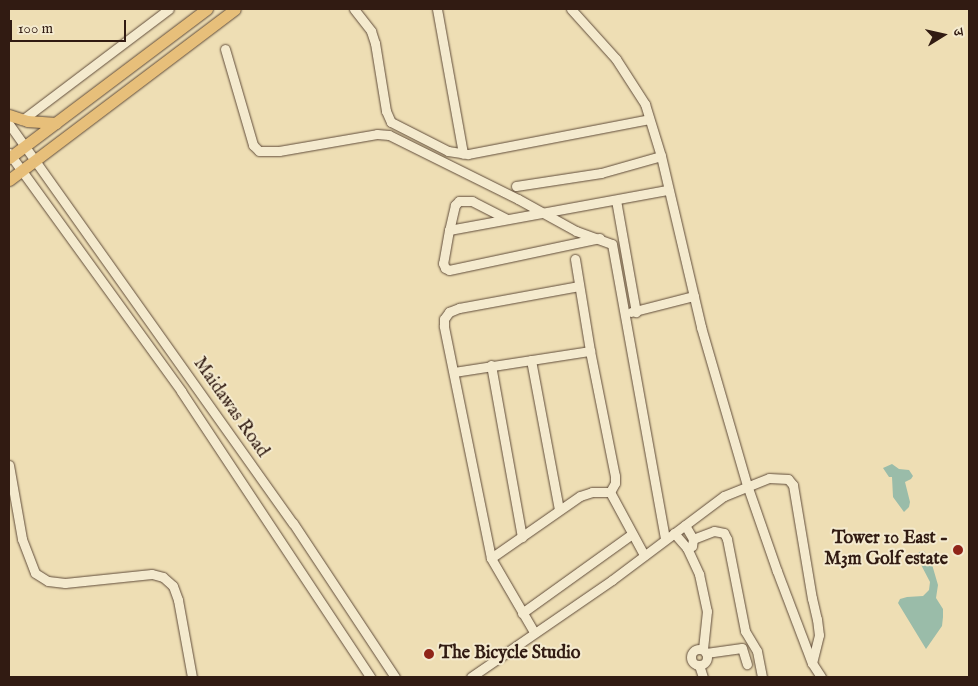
<!DOCTYPE html>
<meta charset="utf-8">
<style>
body{margin:0}
#map{position:relative;width:978px;height:686px;overflow:hidden;background:#eedeb4;font-family:"IM FELL English","Noto Serif Devanagari",serif}
div>[style]{position:absolute}
.water>*{inset:0;background:#9abca9}
.roads{filter:drop-shadow(0 0 1px #604c3a) drop-shadow(0 0 1px #604c3a)}
.minor>*{height:9px;margin:-4.5px;padding:0 4.5px;transform-origin:4.5px;border-radius:4.5px;background:#f4eace}
.minor>.ring{margin:-4.5px;padding:0;box-sizing:content-box;background:none;border:9px solid #f4eace;border-radius:50%}
.major>*{height:11px;margin:-5.5px;padding:0 5.5px;transform-origin:5.5px;border-radius:5.5px;background:#e7bf7a}
.dots>*{width:14px;height:14px;translate:-50% -50%;box-sizing:border-box;border:2px solid #f4eace;border-radius:50%}
span{translate:-50% -50%;white-space:nowrap;text-align:center;line-height:1.15;-webkit-text-stroke:4px #f4eace;paint-order:stroke}
.street-label{font-size:18px;color:#311b12}
.poi-label{font-size:18px;color:#311b12;font-weight:700}
.right{translate:-100% -50%;text-align:right}
.left{translate:0 -50%;text-align:left}
.frame{position:absolute;inset:0;border:10px solid #311b12;pointer-events:none}
.north{position:absolute;left:918px;top:10px;width:50px;height:50px;-webkit-text-stroke:4px #f4eace;paint-order:stroke;rotate:80deg;font-size:14px;font-weight:700;line-height:20px;text-align:center;color:#311b12}
.north::after{content:'';display:block;margin:auto;width:18px;height:22px;background:#311b12;clip-path:polygon(50% 0,100% 100%,50% 72%,0 100%)}
.scale{position:absolute;left:10px;top:20px;width:116px;height:22px;box-sizing:border-box;border:2px solid #311b12;border-top:0;padding-left:6px;font-size:15px;line-height:18px;white-space:nowrap;color:#311b12;-webkit-text-stroke:4px #f4eace;paint-order:stroke}
</style>
<div id="map">
<div class="water">
<i style="clip-path:polygon(892px 464px,899px 469px,909px 470px,913px 476px,911px 479px,905px 482px,910px 502px,909px 507px,904px 512px,893px 497px,892px 477px,889px 477px,883px 468px)"></i>
<i style="clip-path:polygon(924px 551px,931px 561px,938px 585px,936px 598px,943px 609px,943px 617px,942px 626px,926px 649px,898px 603px,900px 599px,907px 597px,923px 596px,929px 590px,930px 582px,917px 557px,919px 552px)"></i>
</div>
<div class="roads">
<div class="minor">
<i style="left:354px;top:9px;width:28px;rotate:52deg"></i>
<i style="left:371px;top:31px;width:13px;rotate:72deg"></i>
<i style="left:375px;top:43px;width:69px;rotate:80.8deg"></i>
<i style="left:386px;top:111px;width:12px;rotate:66deg"></i>
<i style="left:391px;top:122px;width:64px;rotate:27deg"></i>
<i style="left:448px;top:151px;width:20px;rotate:9deg"></i>
<i style="left:468px;top:154px;width:184px;rotate:-10.9deg"></i>
<i style="left:437px;top:9px;width:147px;rotate:79.8deg"></i>
<i style="left:571px;top:9px;width:67px;rotate:48deg"></i>
<i style="left:616px;top:59px;width:54px;rotate:57.2deg"></i>
<i style="left:645px;top:104px;width:54px;rotate:72.9deg"></i>
<i style="left:661px;top:156px;width:176px;rotate:76.8deg"></i>
<i style="left:701px;top:327px;width:165px;rotate:73.8deg"></i>
<i style="left:747px;top:485px;width:91px;rotate:70.8deg"></i>
<i style="left:777px;top:571px;width:98px;rotate:69.2deg"></i>
<i style="left:225px;top:49px;width:100px;rotate:73.7deg"></i>
<i style="left:253px;top:145px;width:8px;rotate:45deg"></i>
<i style="left:259px;top:151px;width:20px"></i>
<i style="left:279px;top:151px;width:99px;rotate:-9.8deg"></i>
<i style="left:377px;top:134px;width:12px;rotate:5deg"></i>
<i style="left:389px;top:135px;width:144px;rotate:26.4deg"></i>
<i style="left:518px;top:199px;width:66px;rotate:28.9deg"></i>
<i style="left:576px;top:231px;width:38px;rotate:20deg"></i>
<i style="left:612px;top:244px;width:300px;rotate:79.8deg"></i>
<i style="left:22px;top:120px;width:184px;rotate:-37.1deg"></i>
<i style="left:9px;top:124px;width:490px;rotate:54.6deg"></i>
<i style="left:293px;top:523px;width:185px;rotate:56.5deg"></i>
<i style="left:9px;top:153px;width:294px;rotate:54.1deg"></i>
<i style="left:181px;top:391px;width:343px;rotate:56.5deg"></i>
<i style="left:516px;top:186px;width:86px;rotate:-8.7deg"></i>
<i style="left:601px;top:173px;width:62px;rotate:-15.8deg"></i>
<i style="left:616px;top:200px;width:114px;rotate:79.9deg"></i>
<i style="left:507px;top:219px;width:39px;rotate:-153deg"></i>
<i style="left:472px;top:201px;width:13px;rotate:180deg"></i>
<i style="left:459px;top:201px;width:6px;rotate:135deg"></i>
<i style="left:455px;top:205px;width:26px;rotate:103deg"></i>
<i style="left:449px;top:230px;width:34px;rotate:100deg"></i>
<i style="left:443px;top:263px;width:5px;rotate:68deg"></i>
<i style="left:445px;top:268px;width:4px;rotate:27deg"></i>
<i style="left:449px;top:270px;width:154px;rotate:-12deg"></i>
<i style="left:449px;top:230px;width:223px;rotate:-10.4deg"></i>
<i style="left:575px;top:259px;width:93px;rotate:80.7deg"></i>
<i style="left:590px;top:351px;width:127px;rotate:78.7deg"></i>
<i style="left:615px;top:476px;width:7px;rotate:90deg"></i>
<i style="left:615px;top:483px;width:10px;rotate:119deg"></i>
<i style="left:631px;top:312px;width:65px;rotate:-14.3deg"></i>
<i style="left:531px;top:360px;width:152px;rotate:79.4deg"></i>
<i style="left:491px;top:365px;width:175px;rotate:79.8deg"></i>
<i style="left:454px;top:372px;width:138px;rotate:-8.8deg"></i>
<i style="left:9px;top:465px;width:75px;rotate:80deg"></i>
<i style="left:22px;top:539px;width:36px;rotate:69deg"></i>
<i style="left:35px;top:573px;width:15px;rotate:32deg"></i>
<i style="left:48px;top:581px;width:17px;rotate:7deg"></i>
<i style="left:65px;top:583px;width:87px;rotate:-5.9deg"></i>
<i style="left:152px;top:574px;width:11px;rotate:15deg"></i>
<i style="left:163px;top:577px;width:13px;rotate:42deg"></i>
<i style="left:173px;top:586px;width:15px;rotate:70deg"></i>
<i style="left:178px;top:600px;width:78px;rotate:79.7deg"></i>
<i style="left:610px;top:492px;width:72px;rotate:61.6deg"></i>
<i style="left:674px;top:533px;width:20px;rotate:49deg"></i>
<i style="left:687px;top:548px;width:5px;rotate:-22deg"></i>
<i style="left:692px;top:546px;width:7px;rotate:-82deg"></i>
<i style="left:693px;top:539px;width:16px;rotate:-120deg"></i>
<i style="left:693px;top:539px;width:22px;rotate:-21deg"></i>
<i style="left:714px;top:531px;width:10px;rotate:11deg"></i>
<i style="left:724px;top:533px;width:7px;rotate:63deg"></i>
<i style="left:727px;top:539px;width:94px;rotate:78.9deg"></i>
<i style="left:745px;top:631px;width:23px;rotate:59deg"></i>
<i style="left:757px;top:651px;width:26px;rotate:79deg"></i>
<i style="left:687px;top:548px;width:29px;rotate:65deg"></i>
<i style="left:699px;top:574px;width:38px;rotate:78deg"></i>
<i style="left:707px;top:611px;width:38px;rotate:96deg"></i>
<i style="left:491px;top:558px;width:108px;rotate:-34.9deg"></i>
<i style="left:580px;top:496px;width:13px;rotate:-18deg"></i>
<i style="left:592px;top:492px;width:18px"></i>
<i style="left:522px;top:613px;width:135px;rotate:-35.7deg"></i>
<i style="left:534px;top:632px;width:86px;rotate:-120.2deg"></i>
<i style="left:491px;top:558px;width:237px;rotate:-101.5deg"></i>
<i style="left:444px;top:326px;width:7px;rotate:-90deg"></i>
<i style="left:444px;top:319px;width:9px;rotate:-54deg"></i>
<i style="left:449px;top:312px;width:11px;rotate:-22deg"></i>
<i style="left:459px;top:308px;width:122px;rotate:-10.4deg"></i>
<i class="ring" style="left:691px;top:649px;width:7px;height:7px"></i>
<i style="left:706px;top:653px;width:36px;rotate:-8deg"></i>
<i style="left:742px;top:648px;width:17px;rotate:73deg"></i>
<i style="left:699px;top:665px;width:13px;rotate:72deg"></i>
<i style="left:471px;top:677px;width:171px;rotate:-34.5deg"></i>
<i style="left:612px;top:580px;width:140px;rotate:-36.9deg"></i>
<i style="left:724px;top:496px;width:48px;rotate:-21.8deg"></i>
<i style="left:769px;top:478px;width:19px;rotate:3deg"></i>
<i style="left:788px;top:479px;width:8px;rotate:50deg"></i>
<i style="left:793px;top:485px;width:115px;rotate:80.5deg"></i>
<i style="left:812px;top:598px;width:22px;rotate:77deg"></i>
<i style="left:817px;top:619px;width:16px;rotate:83deg"></i>
<i style="left:819px;top:635px;width:29px;rotate:104deg"></i>
<i style="left:812px;top:663px;width:17px;rotate:57deg"></i>
</div>
<div class="major">
<i style="left:9px;top:115px;width:19px;rotate:18deg"></i>
<i style="left:27px;top:121px;width:29px;rotate:4deg"></i>
<i style="left:9px;top:158px;width:248px;rotate:-37deg"></i>
<i style="left:9px;top:180px;width:283px;rotate:-37.1deg"></i>
</div>
</div>
<div class="dots">
<i style="left:958px;top:550px;background:#8f2418"></i>
<i style="left:429px;top:654px;background:#8f2418"></i>
</div>
<div class="street-label">
<span style="left:230px;top:408px;rotate:55deg">Maidawas Road</span>
</div>
<div class="poi-label">
<span class="right" style="left:948px;top:550px">Tower 10 East -<br>M3m Golf estate</span>
<span class="left" style="left:439px;top:654px">The Bicycle Studio</span>
</div>
<div class="frame"></div>
<div class="north">उ</div>
<div class="scale">100 m</div>
</div>
